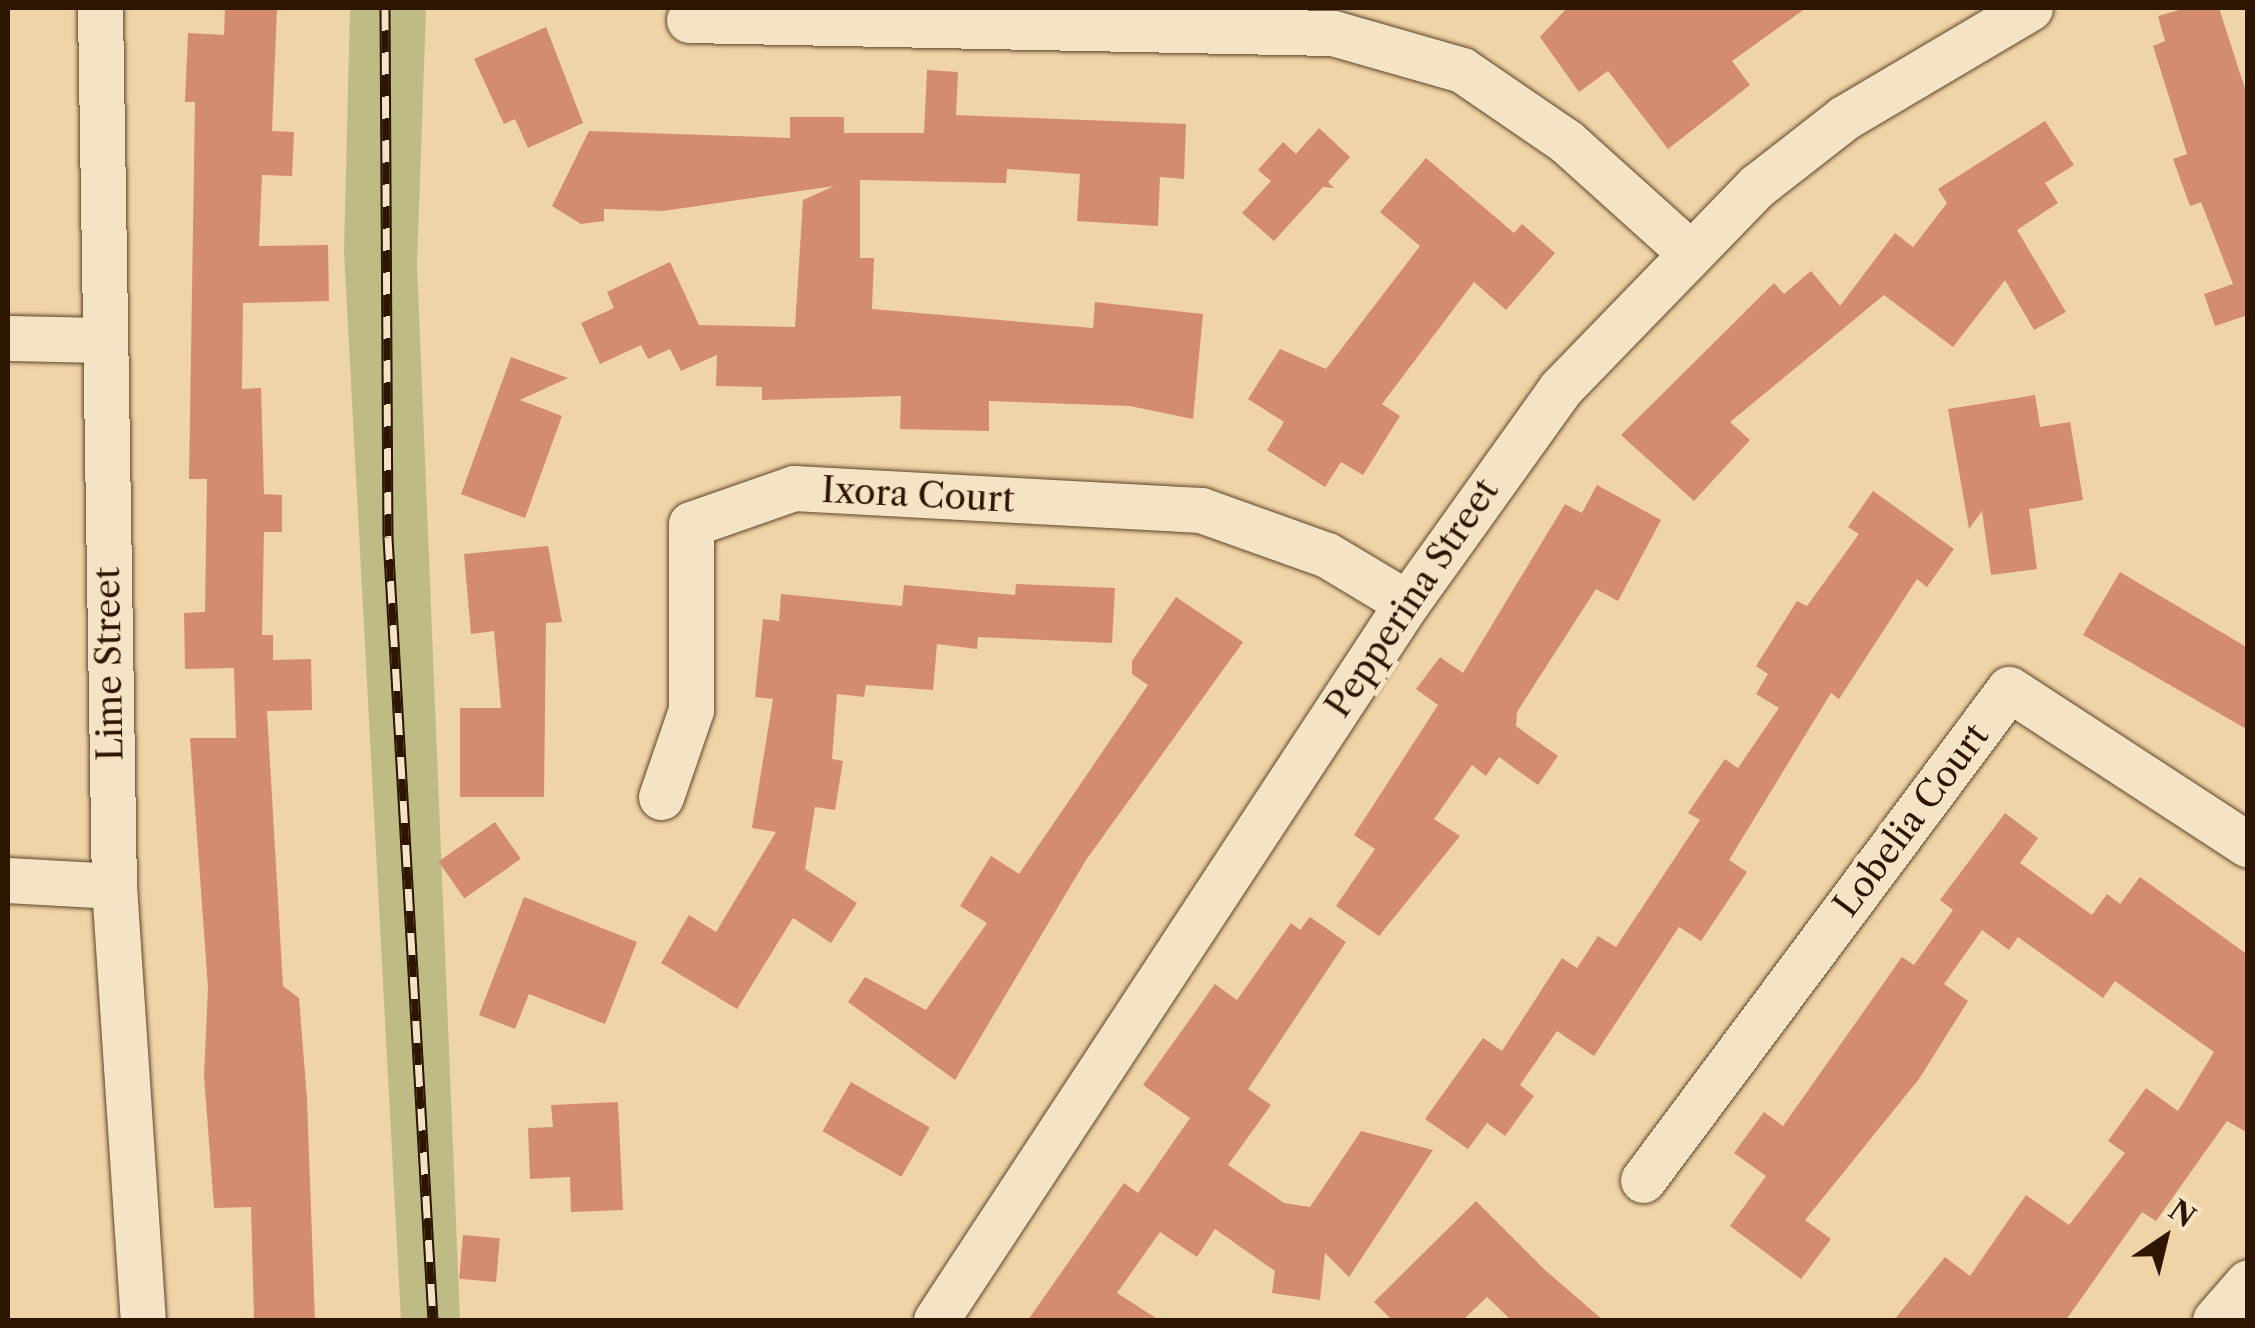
<!DOCTYPE html>
<style>
body{margin:0}
#map{position:relative;width:2255px;height:1328px;overflow:hidden;background:#efd4a7;font-family:"Libre Caslon Text",serif}
div>[style]{position:absolute}
.green>*{inset:0;background:#bebc84}
.building>*{inset:0;background:#d48c70;transform-origin:0 0}
.roads{filter:drop-shadow(0 0 2px #5e452a) drop-shadow(0 0 2px #5e452a)}
.minor>*{height:45px;margin:-22.5px;padding:0 22.5px;transform-origin:22.5px;border-radius:22.5px;background:#f5e3c6}
.rail>*{height:11px;margin-top:-5.5px;transform-origin:0;background:repeating-linear-gradient(90deg,#f5e3c6 0 22px,#2e1500 0 44px);box-sizing:border-box;border-block:2px solid #2e1500}
span{translate:-50% -50%;white-space:nowrap;text-align:center;line-height:1.15;-webkit-text-stroke:10px #f5e3c6;paint-order:stroke}
.street-label{font-size:35px;color:#2e1500}
.frame{position:absolute;inset:0;border:10px solid #2e1500;pointer-events:none}
.north{position:absolute;left:2115px;top:1188px;width:100px;height:100px;-webkit-text-stroke:8px #f5e3c6;paint-order:stroke;rotate:35deg;font-size:28px;font-weight:700;line-height:40px;text-align:center;color:#2e1500}
.north::after{content:'';display:block;margin:auto;width:35px;height:45px;background:#2e1500;clip-path:polygon(50% 0,100% 100%,50% 72%,0 100%)}
</style>
<div id="map">
<div class="green">
<i style="clip-path:polygon(350px 8px,426px 8px,417px 264px,460px 1320px,401px 1320px,344px 251px)"></i>
</div>
<div class="building">
<i style="clip-path:polygon(225px 8px,277px 8px,272px 131px,294px 132px,292px 176px,262px 175px,259px 246px,328px 245px,329px 301px,243px 303px,242px 389px,261px 388px,264px 494px,282px 495px,282px 532px,264px 532px,262px 635px,273px 635px,273px 660px,311px 659px,312px 710px,267px 711px,283px 986px,299px 998px,307px 1099px,315px 1320px,254px 1320px,251px 1207px,214px 1208px,204px 1076px,208px 988px,190px 738px,236px 738px,234px 668px,185px 669px,184px 613px,205px 612px,207px 479px,189px 479px,195px 102px,185px 102px,188px 33px,224px 35px)"></i>
<i style="clip-path:polygon(1567px 8px,1806px 8px,1732px 61px,1750px 85px,1668px 149px,1608px 71px,1579px 92px,1540px 37px)"></i>
<i style="clip-path:polygon(2186px 8px,2219px 8px,2248px 98px,2248px 315px,2215px 326px,2204px 294px,2233px 284px,2201px 202px,2190px 206px,2173px 159px,2187px 154px,2153px 46px,2165px 41px,2158px 16px)"></i>
<i style="clip-path:polygon(546px 27px,583px 123px,528px 148px,515px 119px,504px 124px,474px 59px)"></i>
<i style="clip-path:polygon(927px 70px,958px 72px,956px 115px,1186px 124px,1184px 179px,1160px 177px,1158px 226px,1077px 221px,1080px 174px,1007px 169px,1006px 183px,860px 180px,860px 258px,874px 258px,872px 309px,1093px 328px,1095px 302px,1203px 314px,1193px 419px,1130px 406px,989px 401px,989px 431px,900px 429px,901px 396px,762px 400px,762px 387px,716px 386px,717px 355px,681px 371px,670px 349px,648px 359px,641px 345px,600px 364px,581px 323px,614px 308px,607px 292px,670px 262px,699px 325px,795px 327px,803px 200px,834px 186px,663px 211px,604px 209px,604px 221px,581px 224px,552px 206px,589px 131px,790px 138px,790px 117px,844px 117px,844px 133px,924px 133px)"></i>
<i style="clip-path:polygon(2045px 121px,2074px 165px,2045px 183px,2058px 203px,2017px 230px,2066px 312px,2034px 330px,2005px 280px,1953px 347px,1884px 295px,1730px 422px,1750px 440px,1694px 501px,1621px 435px,1774px 283px,1784px 294px,1811px 271px,1840px 306px,1895px 233px,1913px 247px,1947px 203px,1938px 189px)"></i>
<i style="clip-path:polygon(1319px 128px,1350px 157px,1328px 182px,1334px 188px,1323px 187px,1274px 241px,1242px 213px,1271px 181px,1258px 170px,1283px 142px,1296px 154px)"></i>
<i style="clip-path:polygon(1426px 158px,1514px 233px,1522px 224px,1555px 253px,1506px 310px,1474px 282px,1382px 404px,1400px 416px,1363px 475px,1341px 462px,1325px 487px,1267px 450px,1284px 422px,1248px 399px,1280px 349px,1326px 369px,1420px 246px,1380px 212px)"></i>
<i style="clip-path:polygon(511px 357px,568px 378px,520px 400px,562px 416px,525px 518px,461px 494px)"></i>
<i style="clip-path:polygon(2035px 395px,2040px 427px,2070px 422px,2083px 500px,2029px 509px,2037px 569px,1991px 575px,1982px 511px,1969px 529px,1948px 409px)"></i>
<i style="clip-path:polygon(1597px 485px,1661px 520px,1618px 601px,1596px 589px,1517px 712px,1516px 726px,1558px 756px,1538px 785px,1499px 757px,1486px 776px,1472px 765px,1434px 819px,1460px 836px,1379px 936px,1336px 906px,1375px 849px,1354px 835px,1438px 705px,1416px 689px,1440px 657px,1463px 673px,1565px 504px,1582px 513px)"></i>
<i style="clip-path:polygon(1873px 491px,1954px 549px,1927px 587px,1917px 579px,1839px 699px,1831px 693px,1729px 860px,1747px 872px,1701px 941px,1679px 927px,1594px 1056px,1557px 1031px,1520px 1085px,1534px 1096px,1505px 1136px,1487px 1123px,1468px 1149px,1425px 1119px,1483px 1038px,1502px 1051px,1562px 958px,1577px 968px,1598px 936px,1616px 947px,1700px 820px,1688px 813px,1725px 759px,1738px 768px,1779px 708px,1756px 694px,1768px 674px,1756px 666px,1797px 601px,1807px 606px,1859px 534px,1848px 527px)"></i>
<i style="clip-path:polygon(548px 546px,562px 622px,546px 623px,544px 797px,460px 797px,460px 708px,501px 708px,494px 631px,471px 634px,464px 554px)"></i>
<i style="clip-path:polygon(2120px 572px,2248px 648px,2248px 730px,2083px 635px)"></i>
<i style="clip-path:polygon(1016px 584px,1115px 588px,1112px 643px,978px 637px,977px 649px,937px 644px,933px 690px,866px 685px,864px 697px,837px 694px,832px 759px,843px 761px,835px 810px,815px 807px,805px 869px,857px 903px,831px 943px,793px 918px,737px 1009px,661px 963px,689px 915px,716px 932px,776px 832px,752px 828px,773px 699px,755px 697px,763px 619px,779px 621px,781px 594px,902px 606px,904px 585px,1015px 595px)"></i>
<i style="clip-path:polygon(1176px 597px,1243px 642px,1086px 860px,955px 1080px,848px 1002px,865px 977px,926px 1010px,987px 923px,960px 906px,991px 856px,1019px 874px,1148px 685px,1132px 674px,1132px 661px)"></i>
<i style="clip-path:polygon(2005px 813px,2038px 838px,2020px 863px,2092px 915px,2107px 894px,2120px 904px,2140px 877px,2248px 955px,2248px 1133px,2227px 1121px,2156px 1221px,2142px 1212px,2066px 1320px,1894px 1320px,1945px 1257px,1970px 1276px,2026px 1195px,2069px 1225px,2125px 1153px,2108px 1141px,2146px 1088px,2178px 1111px,2214px 1052px,2115px 981px,2103px 998px,2018px 937px,2009px 950px,1982px 930px,1944px 984px,1968px 1001px,1919px 1079px,1805px 1220px,1831px 1239px,1801px 1279px,1730px 1226px,1766px 1176px,1734px 1153px,1764px 1112px,1783px 1126px,1902px 957px,1914px 965px,1953px 910px,1940px 900px)"></i>
<i style="left:495px;top:822px;width:45px;height:69px;rotate:55deg"></i>
<i style="clip-path:polygon(524px 897px,637px 942px,605px 1024px,529px 994px,515px 1029px,479px 1015px)"></i>
<i style="clip-path:polygon(1310px 917px,1346px 942px,1248px 1089px,1271px 1105px,1228px 1165px,1284px 1203px,1310px 1207px,1361px 1131px,1433px 1150px,1349px 1277px,1325px 1253px,1320px 1300px,1272px 1293px,1275px 1271px,1215px 1229px,1197px 1257px,1160px 1232px,1117px 1293px,1159px 1320px,1028px 1320px,1124px 1183px,1138px 1193px,1190px 1118px,1143px 1085px,1215px 984px,1237px 1000px,1291px 923px,1300px 930px)"></i>
<i style="left:851px;top:1082px;width:91px;height:57px;rotate:30deg"></i>
<i style="clip-path:polygon(618px 1102px,623px 1210px,571px 1212px,570px 1177px,530px 1179px,528px 1128px,553px 1127px,551px 1105px)"></i>
<i style="clip-path:polygon(1476px 1201px,1545px 1270px,1603px 1320px,1511px 1320px,1487px 1297px,1463px 1320px,1392px 1320px,1374px 1302px)"></i>
<i style="left:463px;top:1235px;width:37px;height:44px;rotate:5deg"></i>
</div>
<div class="roads">
<div class="minor">
<i style="left:100px;top:8px;width:878px;rotate:89.09deg"></i>
<i style="left:114px;top:886px;width:435px;rotate:86.2deg"></i>
<i style="left:689px;top:20px;width:644px;rotate:1.16deg"></i>
<i style="left:1333px;top:33px;width:134px;rotate:16deg"></i>
<i style="left:1462px;top:70px;width:127px;rotate:34.4deg"></i>
<i style="left:1567px;top:142px;width:161px;rotate:42deg"></i>
<i style="left:8px;top:338px;width:94px;rotate:1.2deg"></i>
<i style="left:661px;top:797px;width:92px;rotate:-71deg"></i>
<i style="left:691px;top:710px;width:186px;rotate:-90deg"></i>
<i style="left:691px;top:524px;width:109px;rotate:-19.3deg"></i>
<i style="left:794px;top:488px;width:408px;rotate:3.1deg"></i>
<i style="left:1201px;top:510px;width:134px;rotate:19.7deg"></i>
<i style="left:1327px;top:555px;width:93px;rotate:31deg"></i>
<i style="left:8px;top:880px;width:106px;rotate:3.2deg"></i>
<i style="left:1643px;top:1180px;width:612px;rotate:-53.3deg"></i>
<i style="left:2009px;top:689px;width:285px;rotate:33.1deg"></i>
<i style="left:936px;top:1320px;width:858px;rotate:-56.7deg"></i>
<i style="left:1407px;top:603px;width:263px;rotate:-54.4deg"></i>
<i style="left:1560px;top:389px;width:283px;rotate:-45.9deg"></i>
<i style="left:1757px;top:186px;width:110px;rotate:-38deg"></i>
<i style="left:1844px;top:118px;width:216px;rotate:-30.6deg"></i>
<i style="left:2215px;top:1320px;width:50px;rotate:-49deg"></i>
</div>
</div>
<div class="rail">
<i style="left:385px;top:8px;width:529px;rotate:89.68deg"></i>
<i style="left:388px;top:537px;width:784px;rotate:86.71deg"></i>
</div>
<div class="street-label">
<span style="left:918px;top:495px;rotate:3deg">Ixora Court</span>
<span style="left:1412px;top:598px;rotate:-56deg">Pepperina Street</span>
<span style="left:109px;top:664px;rotate:-91deg">Lime Street</span>
<span style="left:1911px;top:820px;rotate:-53deg">Lobelia Court</span>
</div>
<div class="frame"></div>
<div class="north">N</div>
</div>
